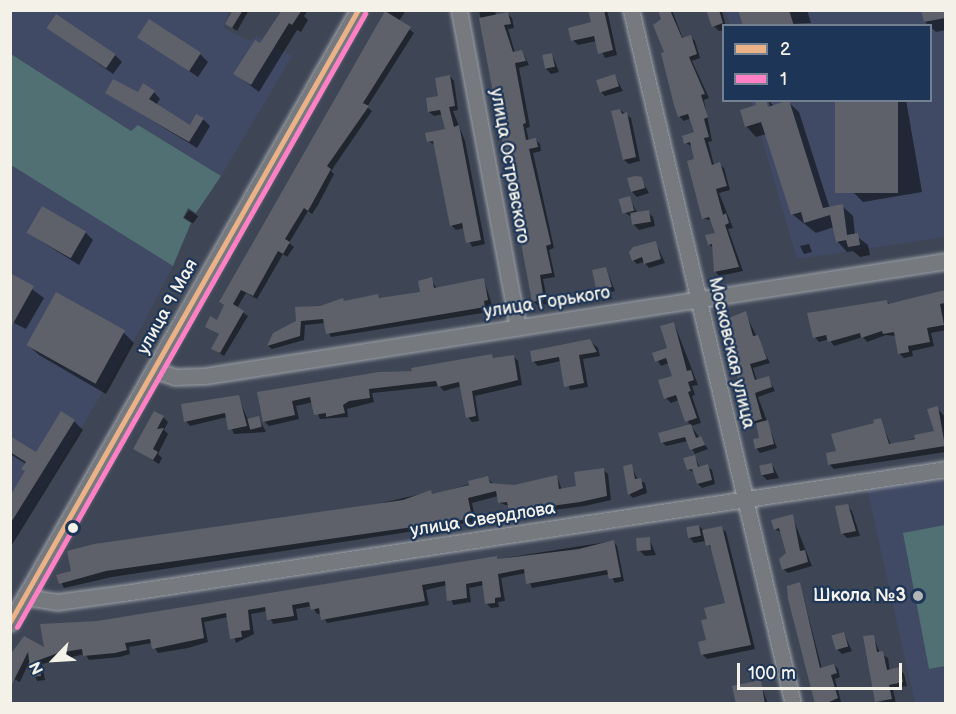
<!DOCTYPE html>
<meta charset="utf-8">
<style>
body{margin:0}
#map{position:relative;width:956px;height:714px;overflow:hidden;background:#3e4656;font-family:"Balsamiq Sans",sans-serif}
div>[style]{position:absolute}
.built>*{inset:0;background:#414a64}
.green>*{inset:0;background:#507073}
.shadow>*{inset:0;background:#0007;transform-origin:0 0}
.building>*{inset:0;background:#5e606a;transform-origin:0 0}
.roads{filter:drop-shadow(0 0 2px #a0a3a8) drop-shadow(0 0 2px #a0a3a8)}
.minor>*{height:15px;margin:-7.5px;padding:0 7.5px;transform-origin:7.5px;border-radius:7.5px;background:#767a7f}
.bus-1>*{height:4.5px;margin:-2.25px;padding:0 2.25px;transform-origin:2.25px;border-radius:2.25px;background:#ebb288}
.bus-2>*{height:4.5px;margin:-2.25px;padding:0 2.25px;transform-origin:2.25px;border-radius:2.25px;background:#ff80c5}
.dots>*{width:16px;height:16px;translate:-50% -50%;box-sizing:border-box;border:3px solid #1d3557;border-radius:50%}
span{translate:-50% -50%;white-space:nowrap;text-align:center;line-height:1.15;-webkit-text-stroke:4.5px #1d3557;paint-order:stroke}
.street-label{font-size:18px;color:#f4f1e8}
.poi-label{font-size:18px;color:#f4f1e8;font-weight:700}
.right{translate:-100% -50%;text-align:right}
.frame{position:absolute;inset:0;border:12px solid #f4f1e8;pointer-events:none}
.legend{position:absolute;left:722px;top:24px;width:210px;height:78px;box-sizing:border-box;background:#1d3557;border:2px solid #738091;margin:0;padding:8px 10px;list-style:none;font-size:18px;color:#f4f1e8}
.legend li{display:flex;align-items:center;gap:12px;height:30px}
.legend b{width:30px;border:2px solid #738091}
.north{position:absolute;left:24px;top:630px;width:60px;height:60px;-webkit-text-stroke:4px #1d3557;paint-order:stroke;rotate:245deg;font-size:16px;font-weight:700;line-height:24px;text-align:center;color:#f4f1e8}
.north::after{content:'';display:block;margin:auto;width:21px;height:27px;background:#f4f1e8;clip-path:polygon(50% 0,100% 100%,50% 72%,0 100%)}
.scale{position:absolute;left:737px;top:663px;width:165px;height:27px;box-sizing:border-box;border:3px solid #f4f1e8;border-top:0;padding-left:8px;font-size:18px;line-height:21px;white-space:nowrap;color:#f4f1e8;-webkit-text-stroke:4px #1d3557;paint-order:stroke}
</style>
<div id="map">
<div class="built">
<i style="clip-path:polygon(10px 11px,229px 11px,223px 28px,250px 41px,257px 36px,292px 56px,221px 176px,138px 125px,131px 131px,11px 54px)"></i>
<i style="clip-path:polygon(726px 11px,945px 11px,945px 237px,797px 259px,751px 101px,930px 100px,930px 26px,730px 25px)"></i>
<i style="clip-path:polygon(11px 165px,173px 266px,141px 328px,11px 545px)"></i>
<i style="clip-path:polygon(945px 477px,945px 703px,915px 703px,867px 488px)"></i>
</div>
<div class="green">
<i style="clip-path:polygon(11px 54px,131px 131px,138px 125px,221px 176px,196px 213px,188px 208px,183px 218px,191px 223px,173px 266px,11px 165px)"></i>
<i style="clip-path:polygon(945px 525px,945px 666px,929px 669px,903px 533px)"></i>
</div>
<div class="shadow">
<i style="clip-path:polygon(235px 10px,249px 10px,237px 31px,227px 24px)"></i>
<i style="clip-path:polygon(283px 10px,308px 10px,304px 16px,308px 20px,301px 32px,297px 30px,259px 92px,235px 74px,261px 45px)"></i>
<i style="clip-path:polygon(387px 10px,406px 10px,399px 21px,414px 33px,367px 107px,372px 111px,331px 171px,334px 174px,318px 205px,312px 214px,308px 211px,289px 243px,294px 247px,287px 257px,283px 254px,257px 299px,246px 293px,237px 308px,248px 316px,224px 356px,213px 349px,220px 335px,207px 327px,218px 322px,225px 306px,220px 302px)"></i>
<i style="clip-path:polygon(479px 10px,495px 10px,496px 16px,507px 13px,512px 18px,514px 28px,508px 29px,515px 53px,522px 51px,529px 65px,519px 68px,530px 127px,526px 128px,529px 141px,536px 140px,540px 144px,541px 151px,533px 153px,554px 248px,549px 250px,555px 277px,543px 279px,548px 304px,537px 305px,533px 301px)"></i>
<i style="clip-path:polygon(590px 10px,607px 10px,617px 55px,605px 58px,597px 41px,578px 45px,573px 40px,593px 24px)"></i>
<i style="clip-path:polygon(660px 10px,672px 10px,683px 39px,691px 37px,695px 41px,700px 58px,692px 61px,709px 98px,704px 100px,712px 141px,708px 142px,714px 165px,719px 164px,724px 168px,730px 190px,719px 193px,733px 228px,728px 229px,743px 271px,719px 276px,715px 271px,714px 249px,709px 244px,717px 234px,712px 221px,703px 218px,696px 160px,693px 147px,686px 143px,696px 134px,691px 118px,684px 121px,679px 116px)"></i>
<i style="clip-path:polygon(740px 10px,807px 10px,811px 23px,745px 26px)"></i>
<i style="clip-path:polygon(923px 10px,946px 10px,946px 30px,936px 32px,925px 22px)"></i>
<i style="clip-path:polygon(708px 11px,722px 12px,726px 26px,724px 30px,719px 31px,714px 26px)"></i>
<i style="clip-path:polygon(49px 28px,115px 55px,122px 62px,113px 74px)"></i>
<i style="clip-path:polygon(139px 37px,200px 54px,208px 62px,198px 77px)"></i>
<i style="clip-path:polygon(552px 54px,559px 72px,551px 74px,546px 69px)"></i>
<i style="clip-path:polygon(450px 76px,454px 81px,458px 110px,453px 111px,465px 141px,485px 244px,472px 247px,464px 228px,456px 230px,451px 225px,435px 145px,428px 141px,447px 130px,443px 114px,434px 116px,429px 112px)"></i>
<i style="clip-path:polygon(615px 76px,623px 91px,605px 96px,600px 91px)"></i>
<i style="clip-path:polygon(154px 92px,160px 99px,156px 105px,190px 127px,203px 119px,210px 126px,197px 148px,107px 93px)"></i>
<i style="clip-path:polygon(768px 100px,774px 106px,788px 102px,799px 112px,830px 209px,842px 206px,853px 216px,855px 235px,868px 245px,870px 255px,860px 257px,853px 251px,847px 252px,837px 241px,834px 227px,816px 233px,792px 214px,767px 134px,756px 137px,746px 126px,772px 113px)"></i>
<i style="clip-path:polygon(837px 100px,906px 100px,922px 192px,863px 202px,852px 191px)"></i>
<i style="clip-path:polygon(620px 110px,631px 118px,640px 161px,629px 164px,624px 160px)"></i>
<i style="clip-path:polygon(641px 179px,649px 193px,637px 197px,632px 192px)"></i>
<i style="clip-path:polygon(629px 198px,638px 214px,648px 212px,653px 217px,655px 226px,639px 230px,634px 225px,632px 217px,625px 213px)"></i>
<i style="left:189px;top:210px;width:11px;height:9px;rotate:34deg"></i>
<i style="clip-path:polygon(85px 232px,93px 240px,79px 265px,28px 233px)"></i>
<i style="clip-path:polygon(656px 243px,665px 263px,649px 268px,644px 262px,637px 264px,633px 260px)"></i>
<i style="clip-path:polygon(809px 244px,812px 252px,804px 254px,800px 246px)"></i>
<i style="clip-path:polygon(606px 268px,615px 291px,610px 292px,612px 299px,603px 301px,599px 297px)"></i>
<i style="clip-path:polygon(10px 273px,44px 298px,26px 329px,10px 321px)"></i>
<i style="clip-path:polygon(431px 279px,437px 289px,484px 280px,492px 305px,488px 305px,489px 312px,331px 337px,325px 323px,305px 325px,304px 340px,272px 349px,268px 346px,274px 334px,321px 307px,377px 295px,381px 299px,422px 293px)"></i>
<i style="clip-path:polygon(946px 292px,946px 330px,931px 333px,934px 346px,912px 351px,913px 356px,904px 358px,899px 353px,896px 336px,886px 335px,867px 342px,863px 337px,834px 346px,829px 339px,819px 342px,815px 337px,887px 301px,890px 305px)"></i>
<i style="clip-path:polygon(745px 313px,770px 363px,753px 368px,757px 381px,768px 377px,775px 391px,758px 397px,777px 448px,760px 453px,756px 448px,761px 439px,758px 425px,749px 422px)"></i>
<i style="clip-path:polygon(674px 323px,698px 385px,692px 386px,695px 395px,692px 396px,701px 423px,691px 426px,708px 449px,695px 454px,688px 441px,666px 446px,662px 442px,690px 426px,679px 400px,671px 403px,666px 398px,674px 377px,669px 363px,661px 366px,654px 354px,669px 349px)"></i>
<i style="clip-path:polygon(124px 333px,134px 343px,106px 394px,39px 355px,28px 345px)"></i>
<i style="clip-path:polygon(589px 340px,598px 348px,600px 356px,583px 359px,588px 387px,570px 390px,561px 361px,538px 366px,533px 361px)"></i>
<i style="clip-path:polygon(492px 356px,496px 360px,514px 357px,518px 361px,522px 385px,475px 396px,479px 421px,472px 422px,468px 417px,462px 386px,444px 391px,439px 386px,372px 393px,374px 402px,347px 409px,348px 417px,320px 419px,313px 402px,296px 406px,299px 419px,269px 426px,264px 421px,259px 393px,414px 373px)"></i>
<i style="clip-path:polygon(238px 397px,248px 420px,259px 418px,266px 432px,234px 434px,227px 417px,190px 426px,186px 421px)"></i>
<i style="clip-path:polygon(937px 408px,946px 418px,946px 452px,834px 469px,829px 464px,838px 452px,880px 419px,891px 445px,936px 432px)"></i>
<i style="clip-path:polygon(163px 417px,168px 422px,164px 430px,168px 434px,158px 454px,162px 458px,159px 464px,135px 449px)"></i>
<i style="clip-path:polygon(74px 421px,83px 430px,10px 548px,10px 499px,27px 472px,26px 464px,10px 454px,10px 438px,36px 454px)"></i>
<i style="clip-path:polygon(695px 457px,700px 468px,707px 466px,712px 470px,715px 484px,702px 488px,698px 484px,695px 473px,688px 469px)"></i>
<i style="clip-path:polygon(772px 464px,779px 478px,767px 480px,762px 475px)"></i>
<i style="clip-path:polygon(631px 466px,638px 480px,645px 483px,647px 493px,633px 498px,629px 494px)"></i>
<i style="clip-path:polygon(603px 470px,608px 474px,611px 500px,585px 506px,514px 515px,509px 506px,500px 503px,498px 496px,472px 503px,476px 522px,467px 523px,112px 577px,64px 588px,58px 576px,430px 492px,434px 495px,488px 478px,493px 484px,514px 486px,557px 477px,562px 490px,578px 487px)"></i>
<i style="clip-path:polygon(847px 506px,852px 511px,860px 536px,847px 538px,842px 533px)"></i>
<i style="clip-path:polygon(792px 516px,812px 566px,788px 573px,783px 569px,788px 553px,782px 533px,775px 529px)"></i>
<i style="clip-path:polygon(699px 526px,704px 531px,721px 528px,726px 532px,755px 649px,707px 659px,702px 654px,708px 642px,709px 620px,727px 604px,712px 550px,706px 541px,694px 543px,690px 538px)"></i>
<i style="clip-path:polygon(649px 538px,656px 555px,645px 556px,640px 551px)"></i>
<i style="clip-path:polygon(613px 541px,617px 546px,624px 581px,615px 583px,610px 574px,532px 588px,526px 573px,501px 578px,505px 601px,498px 602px,499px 607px,491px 608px,487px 604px,484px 585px,469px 588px,471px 602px,453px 605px,447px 585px,426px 590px,429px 605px,327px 623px,321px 613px,317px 614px,312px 606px,296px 609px,298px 620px,273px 624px,267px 611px,251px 614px,254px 634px,236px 643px,228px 617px,204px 622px,208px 642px,188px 648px,158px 653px,152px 643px,129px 647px,130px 654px,120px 657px,89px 660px,85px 654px,42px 664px,45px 680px,37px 681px,30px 660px,20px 682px,14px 679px,25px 638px,46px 650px,97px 622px)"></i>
<i style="clip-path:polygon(800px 584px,822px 669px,834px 665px,838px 669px,840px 677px,835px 679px,841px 702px,816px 704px)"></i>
<i style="clip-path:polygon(844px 634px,852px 651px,842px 654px,837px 649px)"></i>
<i style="clip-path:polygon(873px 636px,880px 653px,888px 658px,890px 671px,900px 669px,904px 674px,907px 686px,893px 689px,896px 704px,876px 701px)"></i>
<i style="clip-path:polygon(760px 682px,768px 704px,749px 704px)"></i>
</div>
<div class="building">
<i style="clip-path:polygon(233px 10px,243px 10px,232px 28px,225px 24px)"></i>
<i style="clip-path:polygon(282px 10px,302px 10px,292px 25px,289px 23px,251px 85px,233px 74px,255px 40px,260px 43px)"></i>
<i style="clip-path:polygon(588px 10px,604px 10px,613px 50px,598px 54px,594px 36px,571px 41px,568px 28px,591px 22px)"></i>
<i style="clip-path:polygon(658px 10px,670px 10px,682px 38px,691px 35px,697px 54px,689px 57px,705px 94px,701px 95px,708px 117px,704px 119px,709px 137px,704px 138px,712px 165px,720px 162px,727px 186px,716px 189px,723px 215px,726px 213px,729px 223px,725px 225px,739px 267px,714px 272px,712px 244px,708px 245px,705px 235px,715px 233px,709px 217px,702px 219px,687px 161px,694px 159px,690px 142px,684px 144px,682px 136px,694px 132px,688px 114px,678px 117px,674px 105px,661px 53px,664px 52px,653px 25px,661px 19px)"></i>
<i style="clip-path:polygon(706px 10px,719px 10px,723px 23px,712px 27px)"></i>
<i style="clip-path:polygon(738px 10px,789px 10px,794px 26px,743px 26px)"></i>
<i style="clip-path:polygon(921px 10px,945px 10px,945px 18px,924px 22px)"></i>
<i style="clip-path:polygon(385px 11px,411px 27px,363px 103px,369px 106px,327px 166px,331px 169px,314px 200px,308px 211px,304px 208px,285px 239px,290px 242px,283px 254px,278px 251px,253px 296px,241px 290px,233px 304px,244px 311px,220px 353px,211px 349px,219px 334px,205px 327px,210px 316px,217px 320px,224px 305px,219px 302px)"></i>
<i style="clip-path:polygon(508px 12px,511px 24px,504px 25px,513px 52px,522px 50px,526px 61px,515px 63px,526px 123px,523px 124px,526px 140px,536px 138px,538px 147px,529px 149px,551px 244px,546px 246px,552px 273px,540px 275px,544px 300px,532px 302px,479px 18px)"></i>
<i style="left:56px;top:14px;width:72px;height:17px;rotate:34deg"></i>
<i style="left:149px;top:19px;width:62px;height:22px;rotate:33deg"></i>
<i style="left:552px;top:53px;width:14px;height:10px;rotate:78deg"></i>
<i style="left:615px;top:74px;width:13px;height:20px;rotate:72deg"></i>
<i style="clip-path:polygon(450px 75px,455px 106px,449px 107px,454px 127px,459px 125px,461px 135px,481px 240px,466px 243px,462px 223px,450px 226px,433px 141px,427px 142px,425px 133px,445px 129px,440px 110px,428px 112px,426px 98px,438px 96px,435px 78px)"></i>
<i style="clip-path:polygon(113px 79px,138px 92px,143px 83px,155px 91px,149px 99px,190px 125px,196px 114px,204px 118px,189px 142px,105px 93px)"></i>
<i style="clip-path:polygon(755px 100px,766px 100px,768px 107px,789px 100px,823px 208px,843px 204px,847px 235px,858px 233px,860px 245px,848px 247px,846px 240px,836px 242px,830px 215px,804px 223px,801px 212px,791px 215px,761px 122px,745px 127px,740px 110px,756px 105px)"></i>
<i style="left:835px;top:100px;width:63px;height:93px"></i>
<i style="clip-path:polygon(620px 109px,622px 114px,627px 112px,636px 157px,623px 160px,611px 111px)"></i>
<i style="clip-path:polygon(635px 176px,642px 177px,645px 188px,631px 192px,627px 178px)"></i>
<i style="left:630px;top:196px;width:15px;height:12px;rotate:74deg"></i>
<i style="left:42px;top:206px;width:51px;height:31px;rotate:30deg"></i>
<i style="left:649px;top:210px;width:12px;height:19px;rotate:81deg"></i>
<i style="clip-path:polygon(656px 241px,661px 259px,644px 264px,642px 257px,632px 261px,629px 252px,633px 247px)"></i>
<i style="clip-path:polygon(606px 267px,612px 287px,607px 288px,609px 295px,598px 298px,592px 270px)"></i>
<i style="clip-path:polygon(10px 273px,34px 286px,10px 329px)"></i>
<i style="clip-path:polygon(432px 277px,434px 288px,484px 278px,488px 300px,484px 301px,485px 307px,326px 334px,323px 319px,301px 321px,300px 336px,267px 346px,273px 333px,296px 321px,295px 307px,320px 306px,343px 298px,344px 301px,378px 294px,379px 298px,420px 292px,418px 281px)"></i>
<i style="clip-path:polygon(945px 290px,945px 303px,940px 304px,944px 325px,927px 328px,930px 342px,908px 346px,909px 352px,898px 354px,894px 332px,883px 334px,882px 331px,861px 338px,860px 333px,828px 342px,826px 335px,813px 338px,807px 313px,887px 300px,888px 304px)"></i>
<i style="left:56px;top:292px;width:79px;height:61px;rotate:29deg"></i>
<i style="clip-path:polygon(746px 311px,753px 336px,758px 335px,767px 359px,750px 364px,755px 380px,769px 376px,772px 387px,755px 393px,762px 419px,748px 423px,724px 320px)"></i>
<i style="clip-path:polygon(674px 322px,687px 371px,691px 370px,694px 380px,688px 382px,691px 391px,688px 392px,697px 418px,685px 422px,676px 395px,664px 399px,658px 380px,672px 376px,666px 358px,655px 362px,652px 353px,667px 348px,660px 326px)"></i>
<i style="clip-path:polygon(590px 339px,597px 352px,579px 355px,584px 383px,564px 387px,559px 357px,532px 362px,530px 351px)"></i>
<i style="clip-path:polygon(492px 354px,493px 358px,514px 355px,518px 380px,472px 391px,476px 416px,466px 418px,459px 382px,438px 387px,436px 381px,369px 389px,370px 398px,349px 401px,343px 405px,345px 413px,326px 417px,326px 413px,314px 415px,310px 397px,292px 401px,295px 415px,263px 422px,257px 392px,379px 372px,412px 371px,411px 368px)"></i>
<i style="clip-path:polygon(239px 395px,247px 426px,228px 430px,225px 413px,184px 422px,181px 404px)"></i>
<i style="clip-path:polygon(938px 406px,945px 446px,828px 465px,826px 453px,836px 451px,831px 434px,874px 423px,873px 420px,881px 418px,889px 444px,915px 439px,914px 435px,934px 431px,927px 409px)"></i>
<i style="clip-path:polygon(61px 411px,75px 420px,10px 524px,10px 496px,25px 471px,21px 469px,26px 462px,10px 452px,10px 436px,36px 452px)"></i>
<i style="clip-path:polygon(154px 411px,164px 416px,157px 429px,164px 428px,153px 449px,158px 452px,153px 460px,133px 449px)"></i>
<i style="left:259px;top:416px;width:11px;height:12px;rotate:75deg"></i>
<i style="clip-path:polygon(768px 420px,774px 444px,755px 449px,753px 439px,759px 438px,756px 423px)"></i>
<i style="clip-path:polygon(691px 424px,696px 438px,701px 436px,705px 445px,690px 450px,685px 437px,661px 443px,658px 433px)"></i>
<i style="clip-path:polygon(695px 455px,698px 467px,708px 464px,712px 480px,697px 484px,692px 469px,687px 470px,683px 458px)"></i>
<i style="left:772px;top:463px;width:10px;height:13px;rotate:79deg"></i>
<i style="clip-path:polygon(632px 464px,635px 479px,641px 478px,643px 488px,628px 495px,623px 466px)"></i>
<i style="clip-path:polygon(604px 468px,607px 496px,580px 502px,509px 512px,507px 502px,498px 503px,496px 491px,468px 498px,472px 517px,462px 520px,106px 571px,59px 584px,56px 575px,71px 571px,67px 551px,94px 544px,403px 500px,431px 490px,432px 494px,469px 485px,468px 481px,488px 476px,490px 483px,514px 485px,557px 475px,559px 489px,576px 486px,574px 472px)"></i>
<i style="clip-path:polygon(848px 504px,856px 531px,841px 534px,835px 506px)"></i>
<i style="clip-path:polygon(793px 514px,800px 551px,805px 550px,808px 562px,782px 570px,779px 559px,786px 553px,779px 528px,774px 530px,771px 520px)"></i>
<i style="left:699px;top:525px;width:11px;height:13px;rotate:80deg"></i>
<i style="clip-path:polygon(722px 526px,751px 645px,701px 655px,698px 642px,706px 640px,701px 620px,707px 619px,704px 608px,725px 603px,710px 545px,706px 546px,702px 530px)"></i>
<i style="left:650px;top:537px;width:13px;height:14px;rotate:86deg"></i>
<i style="clip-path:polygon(614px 540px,621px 577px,609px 579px,607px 570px,526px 584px,524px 569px,498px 574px,501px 597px,495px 598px,495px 603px,485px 604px,482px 581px,466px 584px,467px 598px,447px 601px,445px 581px,422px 585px,425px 601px,321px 620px,319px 608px,311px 610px,309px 602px,292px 605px,294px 616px,267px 620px,265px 607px,248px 610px,250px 630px,241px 631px,242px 637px,230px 639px,226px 613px,201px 618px,204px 638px,152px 649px,150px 639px,125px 643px,127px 650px,115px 653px,83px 656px,82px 649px,58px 653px,39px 660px,41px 676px,31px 677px,28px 652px,10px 688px,10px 655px,24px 636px,44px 647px,40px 624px,97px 621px,497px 556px,497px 559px,579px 549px)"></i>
<i style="clip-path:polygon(800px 582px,820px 668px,834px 664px,837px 673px,831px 675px,838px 698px,825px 704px,815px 704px,788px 599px,787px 586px)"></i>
<i style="left:844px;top:632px;width:15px;height:13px;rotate:74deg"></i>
<i style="clip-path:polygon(874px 635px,877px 652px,883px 651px,887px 670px,900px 667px,903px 682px,889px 685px,892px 699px,875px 702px,863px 636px)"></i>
<i style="clip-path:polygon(761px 680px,765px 704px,736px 704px,732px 686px)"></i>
</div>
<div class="roads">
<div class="minor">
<i style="left:459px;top:10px;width:323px;rotate:79.5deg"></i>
<i style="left:631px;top:10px;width:713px;rotate:76.86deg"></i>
<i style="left:154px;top:370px;width:22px;rotate:18deg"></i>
<i style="left:175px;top:377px;width:30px;rotate:-2deg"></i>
<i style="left:205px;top:376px;width:750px;rotate:-8.82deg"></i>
<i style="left:26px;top:597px;width:31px;rotate:9deg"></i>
<i style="left:57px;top:602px;width:68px;rotate:-7.7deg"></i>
<i style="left:124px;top:593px;width:831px;rotate:-8.58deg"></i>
<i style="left:10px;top:623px;width:705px;rotate:-60.42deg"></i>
</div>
</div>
<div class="bus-1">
<i style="left:10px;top:622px;width:704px;rotate:-60.38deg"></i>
</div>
<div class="bus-2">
<i style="left:17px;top:627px;width:705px;rotate:-60.42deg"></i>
</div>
<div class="dots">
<i style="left:73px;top:528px;background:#f4f1e8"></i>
<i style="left:918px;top:596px;background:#b4b5b5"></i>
</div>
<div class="street-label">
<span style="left:509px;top:166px;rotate:80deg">улица Островского</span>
<span style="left:547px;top:303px;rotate:-9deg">улица Горького</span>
<span style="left:168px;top:307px;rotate:-61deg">улица 9 Мая</span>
<span style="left:731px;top:353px;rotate:77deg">Московская улица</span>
<span style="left:483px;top:520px;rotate:-9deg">улица Свердлова</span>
</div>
<div class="poi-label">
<span class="right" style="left:906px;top:596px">Школа №3</span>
</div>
<div class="frame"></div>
<ul class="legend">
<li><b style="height:8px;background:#ebb288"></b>2</li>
<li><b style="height:8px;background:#ff80c5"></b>1</li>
</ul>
<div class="north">N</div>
<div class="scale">100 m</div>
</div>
